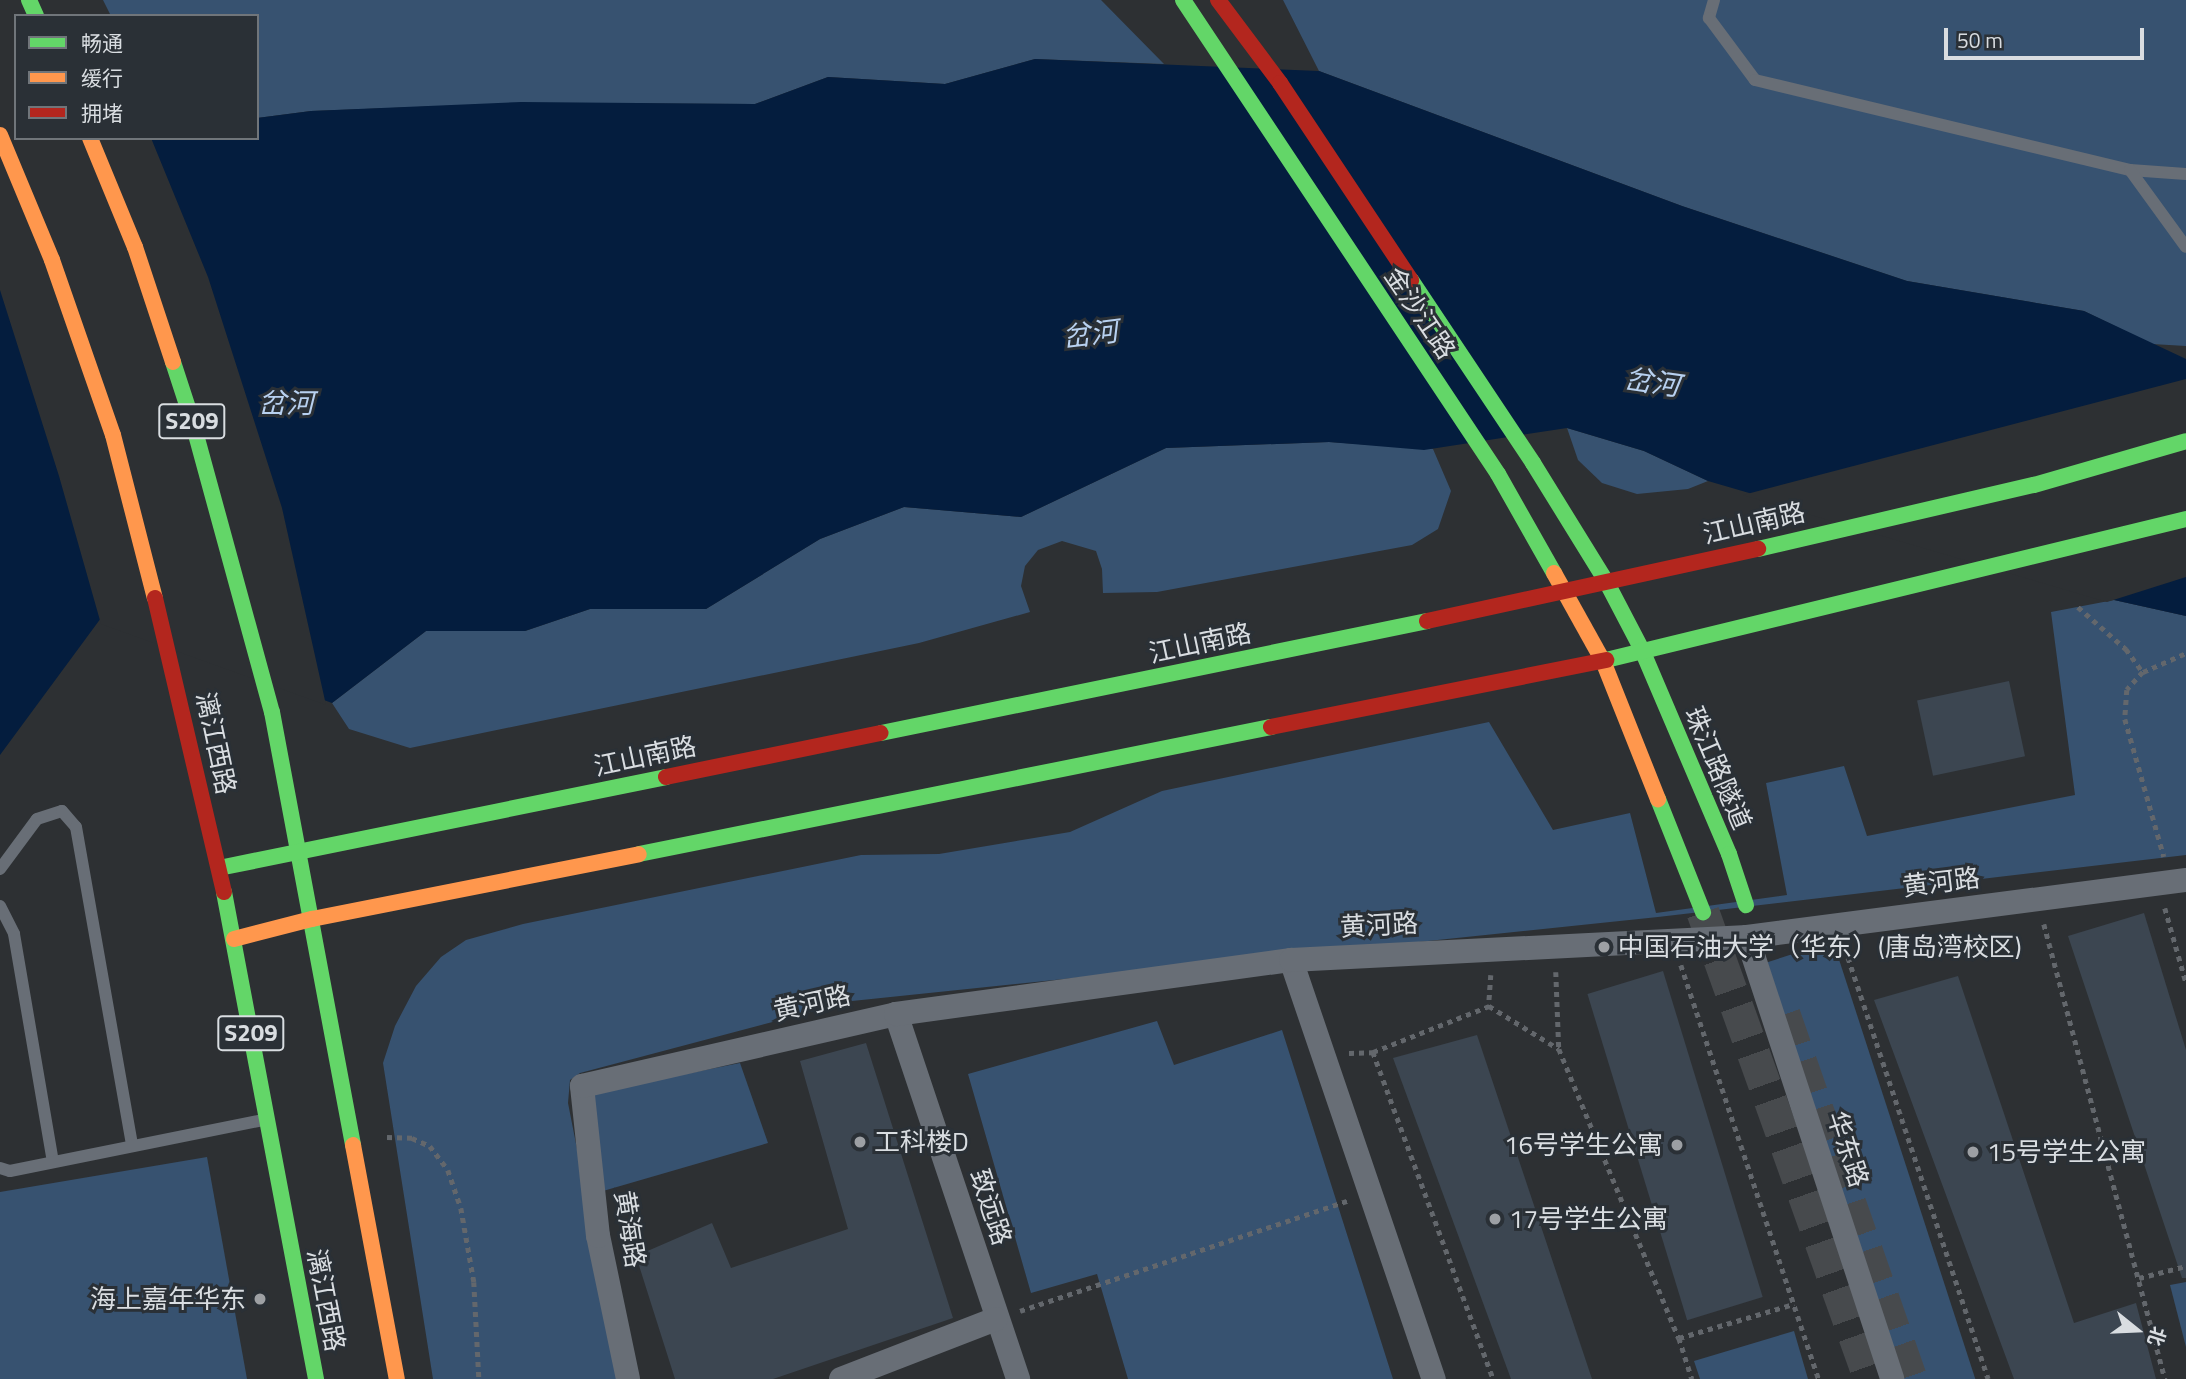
<!DOCTYPE html>
<meta charset="utf-8">
<style>
body{margin:0}
#map{position:relative;width:2186px;height:1379px;overflow:hidden;background:#2d3033;font-family:"Titillium Web","Noto Sans SC",sans-serif}
div>[style]{position:absolute}
.green>*{inset:0;background:#375270;transform-origin:0 0}
.water>*{inset:0;background:#041d3e}
.pier>*{inset:0;background:#2d3033}
.building>*{inset:0;background:#3c4651;transform-origin:0 0}
.secondary-tunnel>*{height:33px;margin-top:-16.5px;transform-origin:0;background:repeating-linear-gradient(90deg,#474a4d 0 33px,transparent 0 50px)}
.path>*{height:4.5px;margin-top:-2.25px;transform-origin:0;background:repeating-linear-gradient(90deg,#63676c 0 5px,transparent 0 10px)}
.lane>*{height:12px;margin:-6px;padding:0 6px;transform-origin:6px;border-radius:6px;background:#686e76}
.street>*{height:24px;margin:-12px;padding:0 12px;transform-origin:12px;border-radius:12px;background:#686e76}
.fast>*{height:16px;margin:-8px;padding:0 8px;transform-origin:8px;border-radius:8px;background:#63d668}
.slow>*{height:16px;margin:-8px;padding:0 8px;transform-origin:8px;border-radius:8px;background:#ff974d}
.jam>*{height:16px;margin:-8px;padding:0 8px;transform-origin:8px;border-radius:8px;background:#b3261e}
.dots>*{width:19px;height:19px;translate:-50% -50%;box-sizing:border-box;border:4px solid #2a3036;border-radius:50%}
span{translate:-50% -50%;white-space:nowrap;text-align:center;line-height:1.15;-webkit-text-stroke:6px #2a3036;paint-order:stroke}
.shield-label span{padding:2px 5px;background:#2a3036;border:2px solid;border-radius:5px;-webkit-text-stroke-width:0}
.shield-label{font-size:24px;color:#d9dde1;font-weight:700}
.street-label{font-size:26px;color:#d9dde1}
.poi-label{font-size:26px;color:#d9dde1}
.left{translate:0 -50%;text-align:left}
.right{translate:-100% -50%;text-align:right}
.water-label{font-size:28px;color:#b8d1f0;font-style:italic}
.legend{position:absolute;left:14px;top:14px;width:245px;height:126px;box-sizing:border-box;background:#2a3036;border:2px solid #70757a;margin:0;padding:9px 12px;list-style:none;font-size:21px;color:#d9dde1}
.legend li{display:flex;align-items:center;gap:14px;height:35px}
.legend b{width:35px;border:2px solid #70757a}
.north{position:absolute;left:2102px;top:1295px;width:70px;height:70px;-webkit-text-stroke:5px #2a3036;paint-order:stroke;rotate:108deg;font-size:19px;font-weight:700;line-height:28px;text-align:center;color:#d9dde1}
.north::after{content:'';display:block;margin:auto;width:24px;height:32px;background:#d9dde1;clip-path:polygon(50% 0,100% 100%,50% 72%,0 100%)}
.scale{position:absolute;left:1944px;top:28px;width:200px;height:32px;box-sizing:border-box;border:4px solid #d9dde1;border-top:0;padding-left:9px;font-size:21px;line-height:24px;white-space:nowrap;color:#d9dde1;-webkit-text-stroke:5px #2a3036;paint-order:stroke}
</style>
<div id="map">
<div class="green">
<i style="clip-path:polygon(103px 0,1101px 0,1164px 64px,1035px 59px,945px 84px,828px 77px,755px 104px,521px 103px,311px 111px,257px 118px,257px 16px,111px 16px)"></i>
<i style="clip-path:polygon(1283px 0,2186px 0,2186px 346px,2152px 344px,2084px 311px,1907px 281px,1682px 206px,1319px 71px)"></i>
<i style="clip-path:polygon(1567px 428px,1644px 451px,1708px 481px,1688px 489px,1637px 494px,1602px 483px,1578px 460px)"></i>
<i style="clip-path:polygon(1329px 442px,1433px 449px,1451px 491px,1438px 529px,1412px 545px,1157px 592px,1103px 593px,1102px 569px,1096px 551px,1062px 541px,1038px 550px,1025px 566px,1021px 586px,1030px 612px,919px 643px,410px 748px,349px 729px,332px 703px,426px 631px,525px 631px,590px 609px,706px 609px,820px 539px,904px 507px,1021px 517px,1166px 448px)"></i>
<i style="clip-path:polygon(2114px 600px,2186px 616px,2186px 855px,1658px 917px,852px 1001px,580px 1073px,570px 1080px,568px 1103px,622px 1379px,433px 1379px,383px 1063px,395px 1026px,416px 986px,441px 957px,466px 940px,523px 924px,861px 855px,939px 854px,1070px 832px,1162px 791px,1489px 722px,1553px 830px,1630px 813px,1656px 913px,1787px 895px,1766px 783px,1844px 766px,1867px 836px,2075px 795px,2051px 612px)"></i>
<i style="left:1833px;top:941px;width:461px;height:69px;rotate:72deg"></i>
<i style="clip-path:polygon(1157px 1021px,1174px 1065px,1282px 1030px,1393px 1379px,1128px 1379px,1097px 1274px,1031px 1293px,968px 1074px)"></i>
<i style="clip-path:polygon(740px 1063px,768px 1143px,603px 1191px,591px 1093px)"></i>
<i style="clip-path:polygon(207px 1157px,247px 1379px,0 1379px,0 1192px)"></i>
<i style="clip-path:polygon(2186px 1282px,2186px 1347px,2170px 1285px)"></i>
<i style="clip-path:polygon(1794px 1331px,1808px 1379px,1700px 1379px,1694px 1361px)"></i>
</div>
<div class="water">
<i style="clip-path:polygon(1035px 59px,1319px 71px,1682px 206px,1907px 281px,2084px 311px,2186px 359px,2186px 616px,2114px 600px,1708px 481px,1644px 451px,1567px 428px,1424px 450px,1329px 442px,1166px 448px,1021px 517px,904px 507px,820px 539px,706px 609px,590px 609px,525px 631px,426px 631px,332px 703px,101px 618px,0 755px,0 92px,16px 138px,257px 138px,257px 118px,311px 111px,521px 102px,755px 104px,828px 77px,945px 84px)"></i>
</div>
<div class="pier">
<i style="clip-path:polygon(0 88px,16px 88px,16px 138px,151px 138px,208px 277px,282px 508px,326px 705px,101px 624px,59px 476px,0 290px)"></i>
<i style="clip-path:polygon(2186px 379px,2186px 577px,2107px 602px,1743px 495px)"></i>
</div>
<div class="building">
<i style="left:2009px;top:681px;width:77px;height:94px;rotate:78deg"></i>
<i style="clip-path:polygon(2144px 913px,2186px 1050px,2186px 1278px,2182px 1278px,2068px 936px)"></i>
<i style="left:1663px;top:971px;width:341px;height:79px;rotate:73deg"></i>
<i style="clip-path:polygon(1958px 976px,2074px 1323px,2136px 1303px,2156px 1379px,2014px 1379px,1874px 1000px)"></i>
<i style="clip-path:polygon(1477px 1035px,1592px 1379px,1511px 1379px,1393px 1058px)"></i>
<i style="clip-path:polygon(866px 1043px,953px 1318px,773px 1379px,675px 1379px,636px 1256px,712px 1223px,731px 1268px,848px 1229px,800px 1061px)"></i>
</div>
<div class="secondary-tunnel">
<i style="left:1703px;top:912px;width:496px;rotate:70.3deg"></i>
<i style="left:1784px;top:1014px;width:386px;rotate:70.8deg"></i>
</div>
<div class="path">
<i style="left:2078px;top:607px;width:64px;rotate:41.2deg"></i>
<i style="left:2126px;top:649px;width:29px;rotate:54deg"></i>
<i style="left:2143px;top:672px;width:24px;rotate:132deg"></i>
<i style="left:2127px;top:690px;width:29px;rotate:94deg"></i>
<i style="left:2125px;top:719px;width:143px;rotate:74.2deg"></i>
<i style="left:2143px;top:672px;width:47px;rotate:-23.8deg"></i>
<i style="left:2165px;top:908px;width:77px;rotate:74.2deg"></i>
<i style="left:2044px;top:924px;width:471px;rotate:75.1deg"></i>
<i style="left:1845px;top:948px;width:454px;rotate:71.6deg"></i>
<i style="left:1681px;top:965px;width:436px;rotate:71.6deg"></i>
<i style="left:1556px;top:972px;width:77px;rotate:87.8deg"></i>
<i style="left:1559px;top:1049px;width:313px;rotate:67.5deg"></i>
<i style="left:1679px;top:1338px;width:43px;rotate:72.4deg"></i>
<i style="left:1491px;top:975px;width:31px;rotate:94deg"></i>
<i style="left:1489px;top:1006px;width:82px;rotate:31.6deg"></i>
<i style="left:1373px;top:1052px;width:348px;rotate:69.8deg"></i>
<i style="left:1349px;top:1053px;width:24px;rotate:-2deg"></i>
<i style="left:1373px;top:1052px;width:125px;rotate:-21.6deg"></i>
<i style="left:387px;top:1137px;width:25px;rotate:2deg"></i>
<i style="left:412px;top:1138px;width:20px;rotate:24deg"></i>
<i style="left:430px;top:1146px;width:30px;rotate:53deg"></i>
<i style="left:448px;top:1170px;width:40px;rotate:71.1deg"></i>
<i style="left:461px;top:1208px;width:75px;rotate:80deg"></i>
<i style="left:474px;top:1282px;width:97px;rotate:87deg"></i>
<i style="left:2139px;top:1278px;width:49px;rotate:-14.3deg"></i>
<i style="left:1020px;top:1311px;width:345px;rotate:-18.6deg"></i>
<i style="left:1679px;top:1338px;width:120px;rotate:-16.5deg"></i>
</div>
<div class="lane">
<i style="left:1714px;top:0;width:19px;rotate:106deg"></i>
<i style="left:1709px;top:18px;width:77px;rotate:53.4deg"></i>
<i style="left:1755px;top:80px;width:386px;rotate:13.5deg"></i>
<i style="left:2130px;top:170px;width:56px;rotate:4.1deg"></i>
<i style="left:2130px;top:170px;width:95px;rotate:54deg"></i>
<i style="left:0;top:869px;width:62px;rotate:-53.5deg"></i>
<i style="left:37px;top:819px;width:26px;rotate:-18deg"></i>
<i style="left:62px;top:811px;width:21px;rotate:49deg"></i>
<i style="left:76px;top:827px;width:324px;rotate:80deg"></i>
<i style="left:0;top:906px;width:31px;rotate:63deg"></i>
<i style="left:14px;top:934px;width:231px;rotate:80.3deg"></i>
<i style="left:0;top:1168px;width:10px;rotate:17deg"></i>
<i style="left:10px;top:1171px;width:258px;rotate:-11.4deg"></i>
</div>
<div class="street">
<i style="left:1747px;top:937px;width:465px;rotate:71.8deg"></i>
<i style="left:1291px;top:960px;width:443px;rotate:71.2deg"></i>
<i style="left:896px;top:1014px;width:385px;rotate:71.5deg"></i>
<i style="left:628px;top:1379px;width:146px;rotate:-101.8deg"></i>
<i style="left:598px;top:1236px;width:151px;rotate:-96.1deg"></i>
<i style="left:582px;top:1086px;width:322px;rotate:-12.9deg"></i>
<i style="left:896px;top:1014px;width:399px;rotate:-7.8deg"></i>
<i style="left:1291px;top:960px;width:457px;rotate:-2.9deg"></i>
<i style="left:1747px;top:937px;width:443px;rotate:-7.4deg"></i>
<i style="left:841px;top:1379px;width:166px;rotate:-21.2deg"></i>
</div>
<div class="fast">
<i style="left:29px;top:0;width:17px;rotate:66deg"></i>
<i style="left:1183px;top:0;width:569px;rotate:56.39deg"></i>
<i style="left:1498px;top:474px;width:114px;rotate:60.5deg"></i>
<i style="left:1411px;top:280px;width:220px;rotate:56.3deg"></i>
<i style="left:1533px;top:463px;width:139px;rotate:58.3deg"></i>
<i style="left:1606px;top:581px;width:78px;rotate:62.4deg"></i>
<i style="left:1642px;top:650px;width:222px;rotate:66.9deg"></i>
<i style="left:1729px;top:854px;width:54px;rotate:71.6deg"></i>
<i style="left:173px;top:362px;width:61px;rotate:71.9deg"></i>
<i style="left:192px;top:420px;width:303px;rotate:74.7deg"></i>
<i style="left:272px;top:712px;width:441px;rotate:79.4deg"></i>
<i style="left:1758px;top:549px;width:283px;rotate:-13.1deg"></i>
<i style="left:2034px;top:485px;width:158px;rotate:-16.1deg"></i>
<i style="left:1606px;top:660px;width:597px;rotate:-13.66deg"></i>
<i style="left:881px;top:733px;width:557px;rotate:-11.59deg"></i>
<i style="left:1658px;top:799px;width:122px;rotate:68.3deg"></i>
<i style="left:639px;top:854px;width:645px;rotate:-11.36deg"></i>
<i style="left:219px;top:868px;width:456px;rotate:-11.5deg"></i>
<i style="left:224px;top:892px;width:496px;rotate:79.3deg"></i>
</div>
<div class="slow">
<i style="left:0;top:135px;width:135px;rotate:67.4deg"></i>
<i style="left:52px;top:260px;width:185px;rotate:70.8deg"></i>
<i style="left:113px;top:435px;width:168px;rotate:75.6deg"></i>
<i style="left:90px;top:138px;width:118px;rotate:67.6deg"></i>
<i style="left:135px;top:247px;width:121px;rotate:71.7deg"></i>
<i style="left:1554px;top:573px;width:101px;rotate:60.9deg"></i>
<i style="left:1603px;top:661px;width:149px;rotate:68.3deg"></i>
<i style="left:234px;top:939px;width:81px;rotate:-14.4deg"></i>
<i style="left:312px;top:919px;width:333px;rotate:-11.2deg"></i>
<i style="left:353px;top:1145px;width:238px;rotate:79.4deg"></i>
</div>
<div class="jam">
<i style="left:1218px;top:0;width:104px;rotate:53.2deg"></i>
<i style="left:1280px;top:83px;width:237px;rotate:56.4deg"></i>
<i style="left:155px;top:598px;width:302px;rotate:76.8deg"></i>
<i style="left:1427px;top:621px;width:339px;rotate:-12.3deg"></i>
<i style="left:1271px;top:727px;width:342px;rotate:-11.3deg"></i>
<i style="left:666px;top:777px;width:219px;rotate:-11.6deg"></i>
</div>
<div class="dots">
<i style="left:1604px;top:947px;background:#9da0a4"></i>
<i style="left:860px;top:1142px;background:#9da0a4"></i>
<i style="left:1677px;top:1145px;background:#9da0a4"></i>
<i style="left:1973px;top:1152px;background:#9da0a4"></i>
<i style="left:1495px;top:1219px;background:#9da0a4"></i>
<i style="left:260px;top:1299px;background:#9da0a4"></i>
</div>
<div class="shield-label">
<span style="left:192px;top:421px">S209</span>
<span style="left:251px;top:1033px">S209</span>
</div>
<div class="street-label">
<span style="left:1420px;top:313px;rotate:56deg">金沙江路</span>
<span style="left:1754px;top:523px;rotate:-13deg">江山南路</span>
<span style="left:1200px;top:643px;rotate:-12deg">江山南路</span>
<span style="left:216px;top:743px;rotate:78deg">漓江西路</span>
<span style="left:645px;top:756px;rotate:-12deg">江山南路</span>
<span style="left:1718px;top:768px;rotate:67deg">珠江路隧道</span>
<span style="left:1941px;top:882px;rotate:-7deg">黄河路</span>
<span style="left:1379px;top:925px;rotate:-3deg">黄河路</span>
<span style="left:812px;top:1003px;rotate:-13deg">黄河路</span>
<span style="left:1848px;top:1149px;rotate:72deg">华东路</span>
<span style="left:991px;top:1207px;rotate:72deg">致远路</span>
<span style="left:630px;top:1229px;rotate:81deg">黄海路</span>
<span style="left:326px;top:1300px;rotate:79deg">漓江西路</span>
</div>
<div class="poi-label">
<span class="left" style="left:1618px;top:947px">中国石油大学（华东）(唐岛湾校区)</span>
<span class="left" style="left:874px;top:1142px">工科楼D</span>
<span class="right" style="left:1663px;top:1145px">16号学生公寓</span>
<span class="left" style="left:1987px;top:1152px">15号学生公寓</span>
<span class="left" style="left:1509px;top:1219px">17号学生公寓</span>
<span class="right" style="left:246px;top:1299px">海上嘉年华东</span>
</div>
<div class="water-label">
<span style="left:1090px;top:334px;rotate:-7deg">岔河</span>
<span style="left:1652px;top:382px;rotate:8deg">岔河</span>
<span style="left:286px;top:403px">岔河</span>
</div>
<ul class="legend">
<li><b style="height:9px;background:#63d668"></b>畅通</li>
<li><b style="height:9px;background:#ff974d"></b>缓行</li>
<li><b style="height:9px;background:#b3261e"></b>拥堵</li>
</ul>
<div class="north">北</div>
<div class="scale">50 m</div>
</div>
